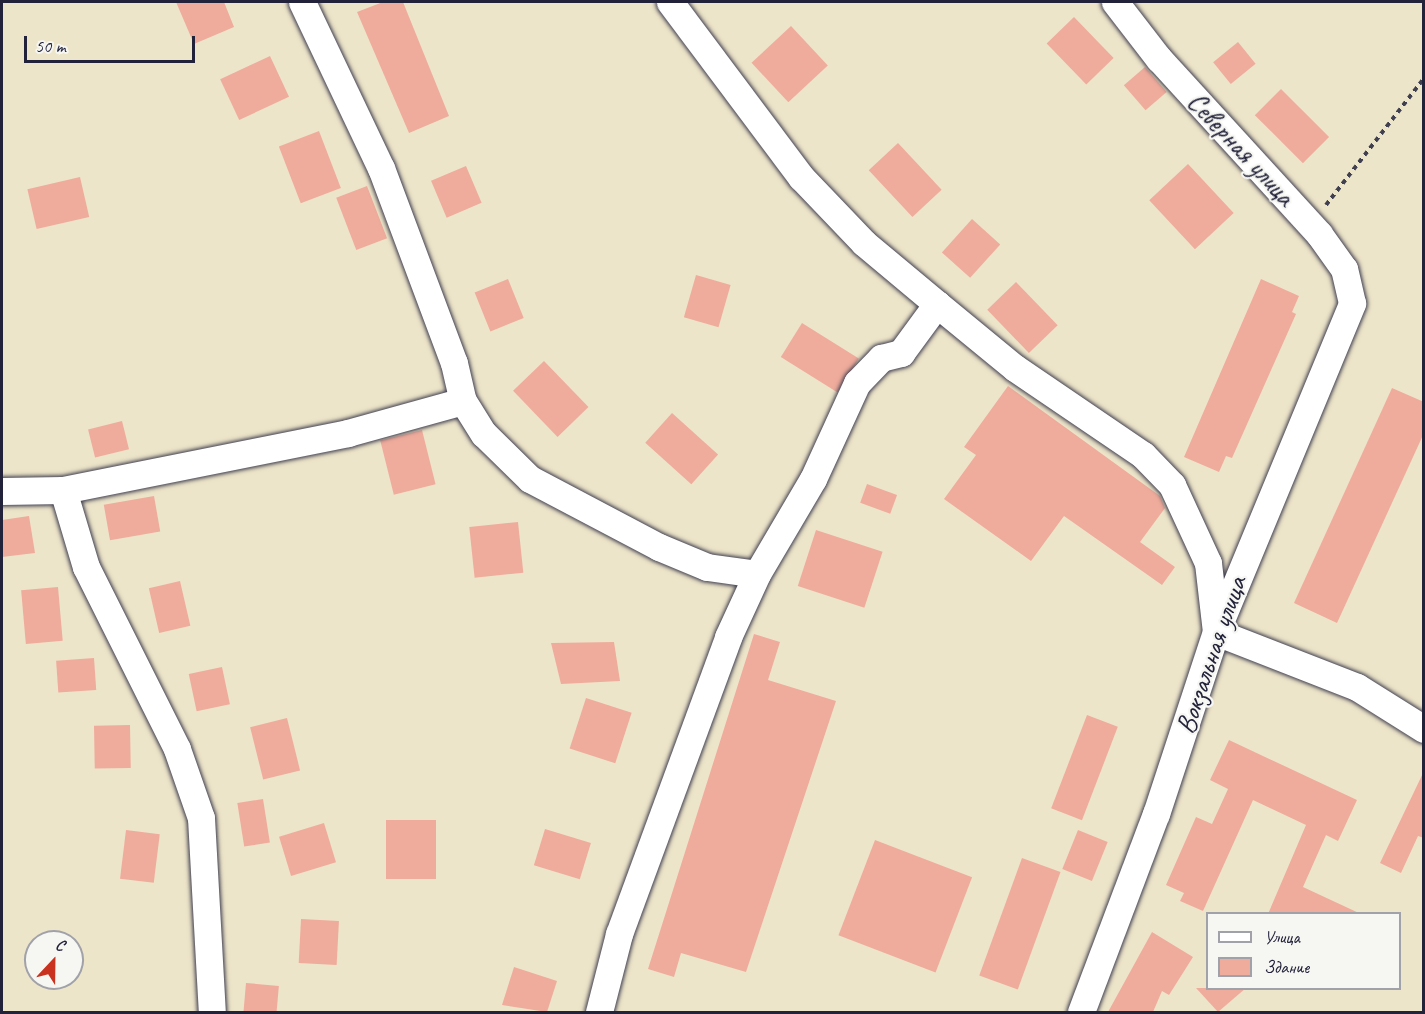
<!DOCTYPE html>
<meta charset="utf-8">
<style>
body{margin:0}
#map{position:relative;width:1425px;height:1014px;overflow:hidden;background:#ede5c9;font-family:Caveat,sans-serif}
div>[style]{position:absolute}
.building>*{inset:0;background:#efac9c;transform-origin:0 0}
.path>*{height:4px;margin-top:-2px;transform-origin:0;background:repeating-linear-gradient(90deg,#403f50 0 4.5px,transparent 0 9px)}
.roads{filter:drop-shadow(0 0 2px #403f50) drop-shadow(0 0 2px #403f50)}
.street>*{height:27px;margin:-13.5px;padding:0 13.5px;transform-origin:13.5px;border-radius:13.5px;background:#fff}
span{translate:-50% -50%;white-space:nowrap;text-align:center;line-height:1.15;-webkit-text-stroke:4.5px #f6f6f2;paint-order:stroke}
.street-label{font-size:28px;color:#22223b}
.frame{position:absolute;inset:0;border:3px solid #22223b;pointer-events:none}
.legend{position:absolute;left:1206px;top:912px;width:195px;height:78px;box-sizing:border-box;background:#f6f6f2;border:2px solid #a1a1a9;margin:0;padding:8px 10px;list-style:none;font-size:18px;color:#22223b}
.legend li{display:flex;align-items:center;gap:12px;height:30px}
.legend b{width:30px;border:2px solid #a1a1a9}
.north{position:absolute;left:24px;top:930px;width:60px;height:60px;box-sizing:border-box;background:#f6f6f2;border:2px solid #a1a1a9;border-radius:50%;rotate:22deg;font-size:16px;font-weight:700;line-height:24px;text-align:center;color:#22223b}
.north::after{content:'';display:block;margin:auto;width:21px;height:27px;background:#c8321e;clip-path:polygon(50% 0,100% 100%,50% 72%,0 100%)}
.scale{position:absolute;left:24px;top:36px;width:171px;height:27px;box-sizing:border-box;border:3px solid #22223b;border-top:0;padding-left:8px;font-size:18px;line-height:21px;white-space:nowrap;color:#22223b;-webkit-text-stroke:4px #f6f6f2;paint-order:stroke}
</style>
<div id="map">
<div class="building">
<i style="clip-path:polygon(176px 2px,224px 2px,234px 27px,194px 44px)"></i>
<i style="clip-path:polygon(383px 2px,403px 2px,449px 116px,409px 133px,357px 12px)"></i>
<i style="left:1074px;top:17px;width:57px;height:38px;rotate:46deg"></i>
<i style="left:791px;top:26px;width:54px;height:54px;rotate:47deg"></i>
<i style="left:1238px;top:42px;width:28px;height:32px;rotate:51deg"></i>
<i style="left:270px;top:56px;width:45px;height:55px;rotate:65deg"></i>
<i style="left:1145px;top:67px;width:33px;height:28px;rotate:49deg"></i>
<i style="left:1281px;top:89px;width:68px;height:37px;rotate:45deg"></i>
<i style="left:319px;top:131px;width:61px;height:43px;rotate:69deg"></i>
<i style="left:898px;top:143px;width:64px;height:40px;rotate:47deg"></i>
<i style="left:1188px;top:164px;width:67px;height:53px;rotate:47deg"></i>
<i style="left:466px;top:166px;width:40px;height:38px;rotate:67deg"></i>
<i style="left:80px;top:177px;width:41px;height:54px;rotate:77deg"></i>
<i style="left:367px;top:186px;width:56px;height:33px;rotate:69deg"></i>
<i style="left:972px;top:219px;width:38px;height:45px;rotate:42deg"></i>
<i style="left:696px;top:275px;width:36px;height:44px;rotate:16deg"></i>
<i style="left:508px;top:279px;width:42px;height:36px;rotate:68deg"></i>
<i style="clip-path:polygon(1261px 279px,1299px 296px,1292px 312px,1296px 314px,1232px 458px,1226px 456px,1219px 472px,1184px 457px)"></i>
<i style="left:1016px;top:282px;width:60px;height:40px;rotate:46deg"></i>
<i style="left:802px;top:323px;width:67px;height:40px;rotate:32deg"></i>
<i style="left:544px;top:361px;width:64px;height:43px;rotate:46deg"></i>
<i style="clip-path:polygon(1008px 386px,1160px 496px,1165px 508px,1140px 542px,1175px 567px,1162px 585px,1064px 516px,1031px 561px,944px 499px,976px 455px,964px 447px)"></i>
<i style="clip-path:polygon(1392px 388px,1424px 402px,1424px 433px,1337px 623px,1294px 603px)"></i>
<i style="left:672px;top:413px;width:62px;height:40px;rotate:42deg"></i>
<i style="left:122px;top:421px;width:29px;height:35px;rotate:76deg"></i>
<i style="left:422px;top:430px;width:56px;height:43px;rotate:76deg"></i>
<i style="left:867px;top:484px;width:32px;height:20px;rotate:20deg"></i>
<i style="left:154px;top:496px;width:36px;height:51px;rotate:80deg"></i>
<i style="clip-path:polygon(29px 516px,35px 553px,2px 557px,2px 520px)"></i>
<i style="left:518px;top:522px;width:51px;height:49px;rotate:84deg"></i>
<i style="left:816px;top:530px;width:70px;height:59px;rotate:18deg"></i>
<i style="left:180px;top:581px;width:46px;height:32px;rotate:77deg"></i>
<i style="left:58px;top:587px;width:54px;height:37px;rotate:85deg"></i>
<i style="clip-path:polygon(754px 634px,780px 642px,768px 680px,836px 701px,746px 972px,681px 953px,674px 977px,648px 969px)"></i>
<i style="clip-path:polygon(614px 642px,620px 681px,561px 684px,551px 643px)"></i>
<i style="left:94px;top:658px;width:32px;height:38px;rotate:86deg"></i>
<i style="left:222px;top:667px;width:38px;height:34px;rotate:78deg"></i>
<i style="left:586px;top:698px;width:48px;height:53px;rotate:18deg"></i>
<i style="left:1087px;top:715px;width:33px;height:100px;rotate:21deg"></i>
<i style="left:287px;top:718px;width:54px;height:38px;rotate:76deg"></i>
<i style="left:130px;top:725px;width:43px;height:36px;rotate:89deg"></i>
<i style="clip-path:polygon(1229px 740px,1357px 800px,1338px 841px,1326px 835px,1303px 887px,1361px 914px,1268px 914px,1306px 825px,1253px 800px,1203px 911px,1180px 901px,1184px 893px,1166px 885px,1196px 817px,1212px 824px,1228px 789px,1210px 780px)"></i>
<i style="clip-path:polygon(1424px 771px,1424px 838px,1418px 836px,1401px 873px,1380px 863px)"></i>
<i style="left:263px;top:799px;width:44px;height:26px;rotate:81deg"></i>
<i style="left:436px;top:820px;width:59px;height:50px;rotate:90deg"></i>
<i style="left:324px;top:823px;width:41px;height:47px;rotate:73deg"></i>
<i style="left:545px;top:829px;width:48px;height:38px;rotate:17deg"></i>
<i style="left:126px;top:830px;width:34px;height:49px;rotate:7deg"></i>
<i style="left:1078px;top:830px;width:32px;height:42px;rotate:22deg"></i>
<i style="left:875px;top:840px;width:104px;height:102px;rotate:21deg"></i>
<i style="left:1022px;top:858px;width:41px;height:125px;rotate:20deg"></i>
<i style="left:301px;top:919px;width:38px;height:44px;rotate:3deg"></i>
<i style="clip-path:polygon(1152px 932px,1193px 957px,1169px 995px,1162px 991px,1153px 1012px,1108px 1012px)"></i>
<i style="clip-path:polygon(514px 967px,557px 981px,547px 1012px,502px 1005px)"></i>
<i style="left:246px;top:983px;width:33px;height:29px;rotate:5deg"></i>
<i style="clip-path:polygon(1196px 988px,1246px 988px,1218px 1012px)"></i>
</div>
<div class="path">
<i style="left:1326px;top:205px;width:160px;rotate:-52.3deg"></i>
</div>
<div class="roads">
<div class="street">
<i style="left:302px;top:2px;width:184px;rotate:64.6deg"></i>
<i style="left:381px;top:168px;width:208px;rotate:69.5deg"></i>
<i style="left:454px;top:363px;width:39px;rotate:77deg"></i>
<i style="left:463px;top:401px;width:39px;rotate:58deg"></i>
<i style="left:484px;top:434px;width:64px;rotate:44.4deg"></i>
<i style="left:530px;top:479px;width:146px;rotate:27.8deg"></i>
<i style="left:659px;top:547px;width:52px;rotate:22.6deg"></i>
<i style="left:707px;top:567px;width:50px;rotate:8deg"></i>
<i style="left:670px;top:2px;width:219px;rotate:53.2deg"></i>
<i style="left:801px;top:177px;width:91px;rotate:46.3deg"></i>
<i style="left:864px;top:243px;width:95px;rotate:39.9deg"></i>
<i style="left:63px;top:490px;width:80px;rotate:73.4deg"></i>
<i style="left:86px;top:567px;width:203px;rotate:63.4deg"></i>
<i style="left:177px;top:749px;width:73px;rotate:70.8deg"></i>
<i style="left:201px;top:818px;width:194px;rotate:86.8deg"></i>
<i style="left:2px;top:491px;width:61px;rotate:-0.9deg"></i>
<i style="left:63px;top:490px;width:291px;rotate:-11.3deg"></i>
<i style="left:348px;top:433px;width:119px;rotate:-15.5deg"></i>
<i style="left:599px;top:1012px;width:81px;rotate:-75.6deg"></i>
<i style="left:619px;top:934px;width:316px;rotate:-69.8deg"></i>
<i style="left:728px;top:637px;width:69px;rotate:-65.3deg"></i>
<i style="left:757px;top:574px;width:110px;rotate:-59.5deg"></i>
<i style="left:813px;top:479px;width:106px;rotate:-65.4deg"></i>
<i style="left:857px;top:383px;width:35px;rotate:-46deg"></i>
<i style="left:881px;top:358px;width:21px;rotate:-14deg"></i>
<i style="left:901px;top:353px;width:61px;rotate:-53.7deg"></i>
<i style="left:937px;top:304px;width:101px;rotate:39.4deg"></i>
<i style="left:1015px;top:368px;width:155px;rotate:34.2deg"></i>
<i style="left:1143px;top:455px;width:42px;rotate:46deg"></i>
<i style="left:1172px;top:485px;width:86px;rotate:65.2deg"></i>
<i style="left:1208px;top:563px;width:69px;rotate:83.4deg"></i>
<i style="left:1216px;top:632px;width:151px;rotate:21.3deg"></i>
<i style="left:1357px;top:687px;width:79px;rotate:32.1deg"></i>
<i style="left:1081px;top:1012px;width:212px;rotate:-69.3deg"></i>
<i style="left:1156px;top:814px;width:192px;rotate:-71.8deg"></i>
<i style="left:1216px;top:632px;width:356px;rotate:-67.5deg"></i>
<i style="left:1352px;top:303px;width:35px;rotate:-103deg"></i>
<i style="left:1344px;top:269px;width:43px;rotate:-125.5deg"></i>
<i style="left:1319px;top:234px;width:237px;rotate:-132.4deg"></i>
<i style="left:1159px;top:59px;width:72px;rotate:-127.7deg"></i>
</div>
</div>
<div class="street-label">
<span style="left:1241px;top:149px;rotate:47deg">Северная улица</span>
<span style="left:1211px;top:655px;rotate:-71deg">Вокзальная улица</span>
</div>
<div class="frame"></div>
<ul class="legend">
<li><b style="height:8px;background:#fff"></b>Улица</li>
<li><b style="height:16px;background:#efac9c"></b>Здание</li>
</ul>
<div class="north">С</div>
<div class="scale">50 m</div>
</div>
